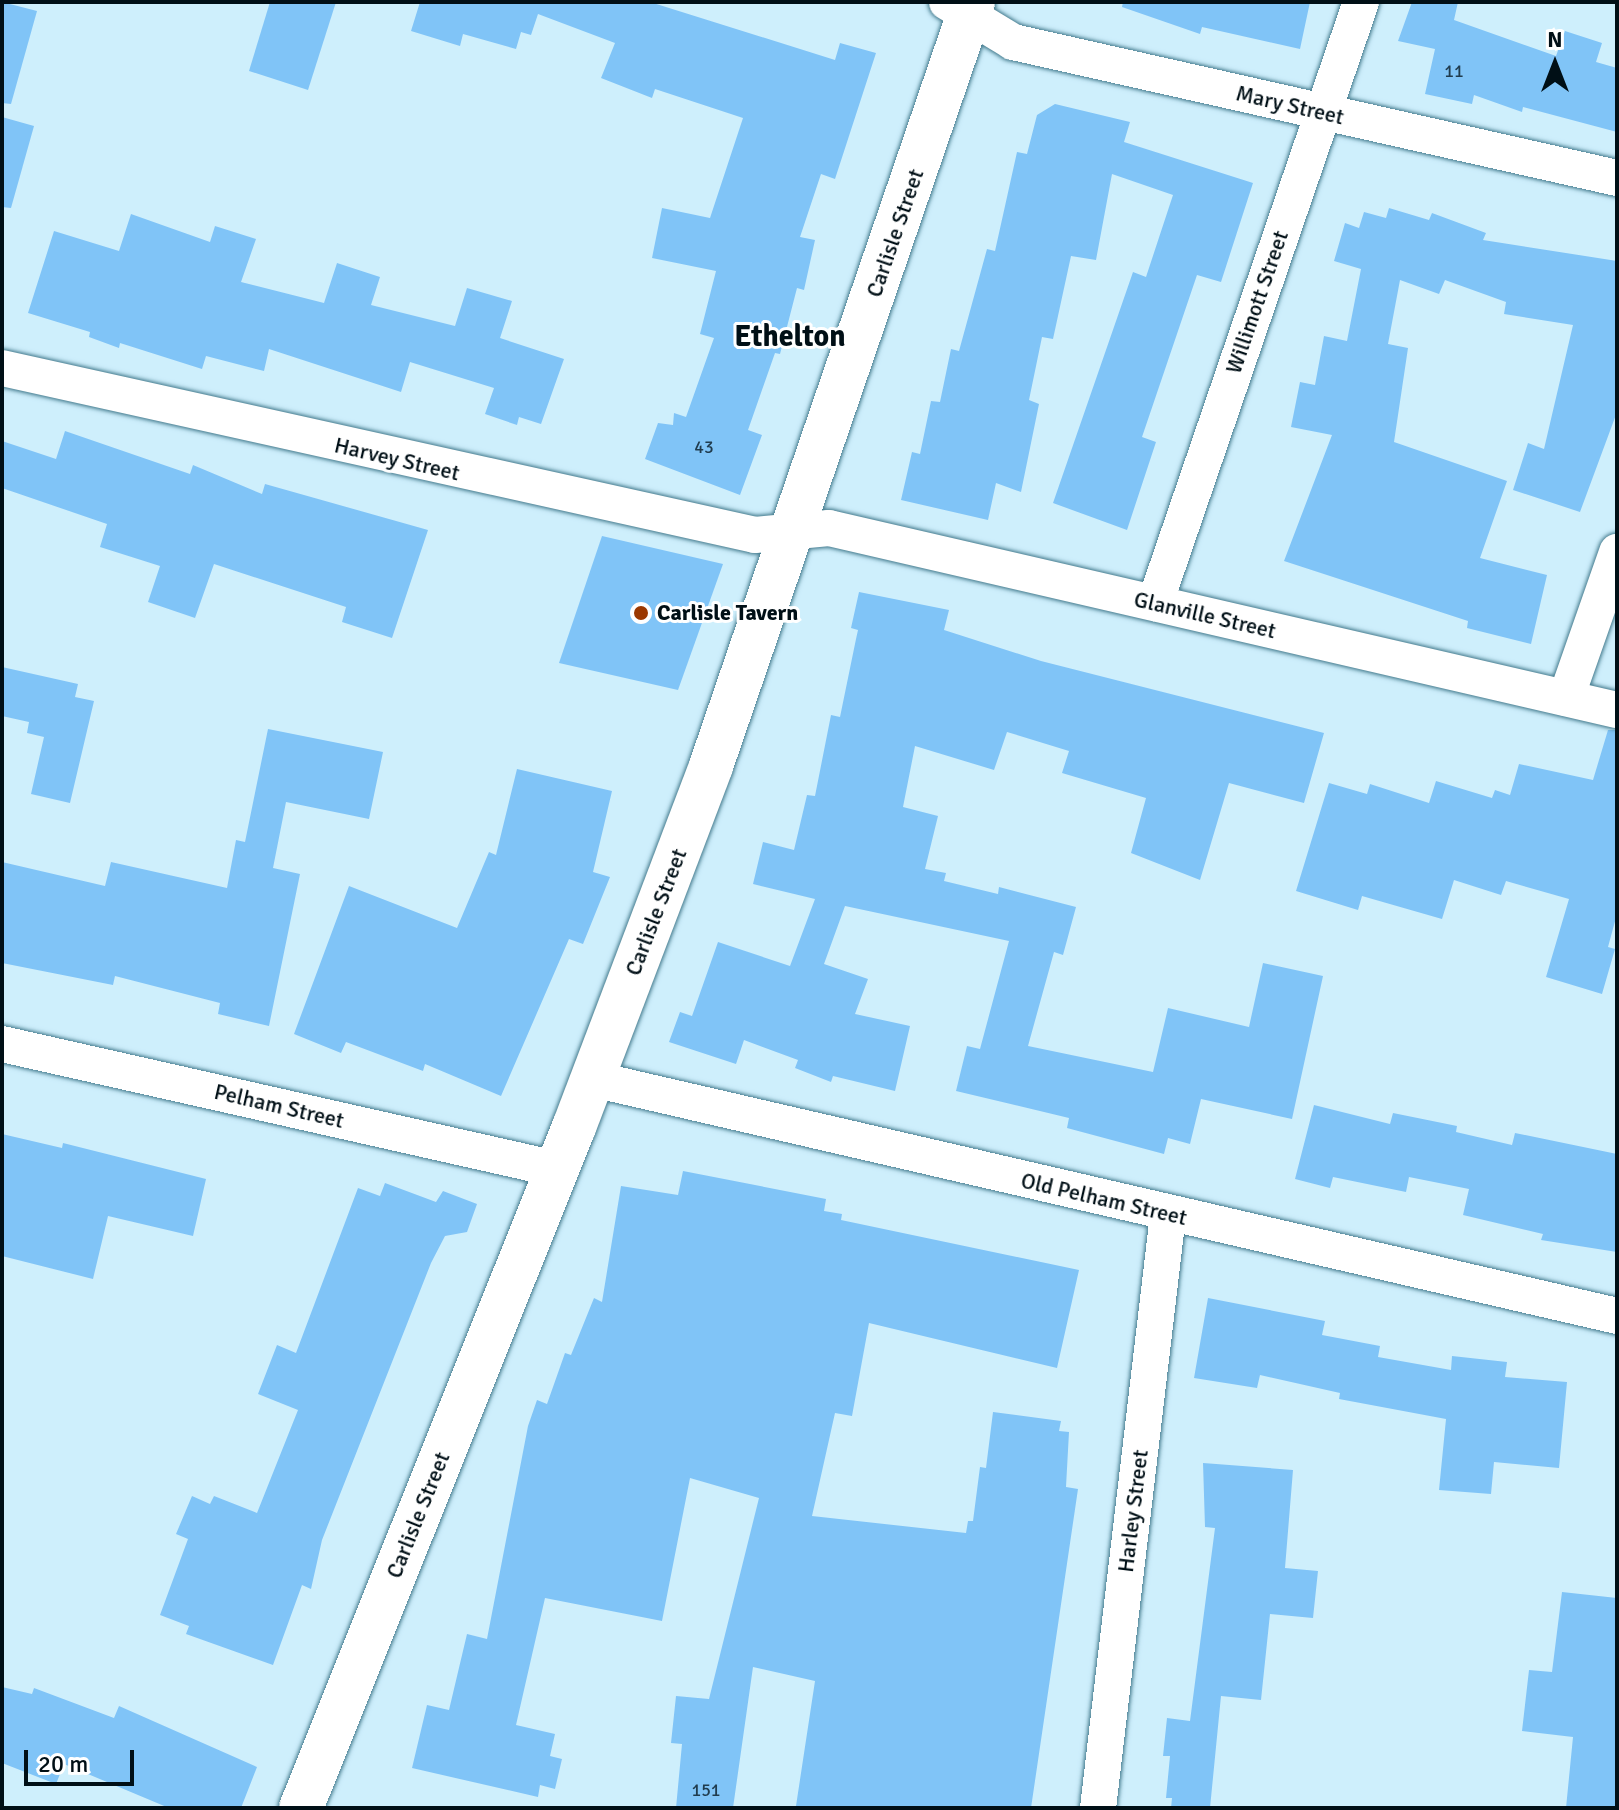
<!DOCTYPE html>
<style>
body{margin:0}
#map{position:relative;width:1619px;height:1810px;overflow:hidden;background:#ceeffc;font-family:Signika,sans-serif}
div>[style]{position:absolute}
.building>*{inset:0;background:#80c4f7}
.roads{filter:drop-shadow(0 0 2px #437a8d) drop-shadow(0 0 2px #437a8d)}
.minor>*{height:36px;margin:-18px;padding:0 18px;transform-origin:18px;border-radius:18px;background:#fff}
.tertiary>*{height:44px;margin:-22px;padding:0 22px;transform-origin:22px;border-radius:22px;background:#fff}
.dots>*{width:22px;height:22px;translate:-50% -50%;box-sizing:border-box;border:4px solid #fff;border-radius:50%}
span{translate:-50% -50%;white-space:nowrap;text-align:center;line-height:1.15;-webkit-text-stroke:6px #fff;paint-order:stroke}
.number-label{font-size:18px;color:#203c4e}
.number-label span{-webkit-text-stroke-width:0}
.street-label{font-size:22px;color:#000f16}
.poi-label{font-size:22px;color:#000f16;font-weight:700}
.left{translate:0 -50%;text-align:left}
.district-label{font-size:30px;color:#000f16;font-weight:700}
.frame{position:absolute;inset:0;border:4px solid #000f16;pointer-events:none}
.north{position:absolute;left:1515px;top:24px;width:80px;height:80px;-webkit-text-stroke:6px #fff;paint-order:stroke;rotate:0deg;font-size:22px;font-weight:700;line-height:32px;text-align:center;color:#000f16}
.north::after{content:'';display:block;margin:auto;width:28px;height:36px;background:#000f16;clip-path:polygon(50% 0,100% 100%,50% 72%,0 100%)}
.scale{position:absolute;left:24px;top:1750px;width:110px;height:36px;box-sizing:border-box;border:4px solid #000f16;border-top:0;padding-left:10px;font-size:24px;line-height:28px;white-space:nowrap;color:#000f16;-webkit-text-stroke:6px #fff;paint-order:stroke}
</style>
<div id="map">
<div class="building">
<i style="clip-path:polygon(2px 2px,37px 11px,11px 104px,2px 103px)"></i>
<i style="clip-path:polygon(270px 2px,336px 2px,308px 90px,249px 71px)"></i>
<i style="clip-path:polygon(420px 2px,650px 2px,835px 60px,840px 43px,876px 53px,835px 179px,821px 174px,800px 237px,815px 240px,804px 290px,797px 288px,780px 354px,775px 353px,748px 430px,762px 435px,740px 495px,645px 459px,658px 423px,673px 425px,674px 413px,686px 417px,714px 338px,700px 334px,716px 271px,652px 258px,662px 208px,710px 218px,743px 118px,655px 89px,652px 98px,601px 78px,615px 43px,538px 14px,531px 35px,521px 32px,516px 49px,463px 34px,460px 46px,411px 31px)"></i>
<i style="clip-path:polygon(1123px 2px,1310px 2px,1300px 49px,1202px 27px,1200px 34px,1122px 7px)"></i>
<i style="clip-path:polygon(1412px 2px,1458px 2px,1454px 20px,1556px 56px,1565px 31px,1602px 43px,1596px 62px,1617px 68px,1617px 132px,1523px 107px,1522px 112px,1474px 95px,1472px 104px,1425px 94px,1435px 49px,1398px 41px)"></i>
<i style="clip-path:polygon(1055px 104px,1130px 122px,1124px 142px,1253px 183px,1221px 282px,1197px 275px,1142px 437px,1156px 442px,1127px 530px,1053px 503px,1133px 272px,1146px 277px,1173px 195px,1112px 174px,1096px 260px,1071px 256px,1053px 339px,1042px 337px,1029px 400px,1039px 404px,1021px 492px,996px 483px,988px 520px,901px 500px,912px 452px,920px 454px,931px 401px,940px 402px,951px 349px,959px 351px,987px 249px,995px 251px,1017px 152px,1027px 154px,1037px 115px)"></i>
<i style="clip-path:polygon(2px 117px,34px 126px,11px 208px,2px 207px)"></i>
<i style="clip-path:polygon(1389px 208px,1429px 220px,1432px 213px,1486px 233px,1483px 240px,1617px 261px,1617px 412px,1580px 512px,1513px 490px,1528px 443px,1544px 449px,1573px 325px,1504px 314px,1506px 302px,1445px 280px,1439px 294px,1400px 280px,1388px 344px,1408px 348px,1394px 442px,1507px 481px,1480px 558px,1547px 575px,1531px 644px,1467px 628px,1468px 621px,1284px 561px,1332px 435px,1291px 427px,1300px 382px,1315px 385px,1324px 336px,1347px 341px,1361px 269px,1334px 261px,1345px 223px,1359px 228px,1364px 212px,1386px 218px)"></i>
<i style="clip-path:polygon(131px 214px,210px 242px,215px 226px,256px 239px,241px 282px,324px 303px,337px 263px,380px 277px,371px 305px,455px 326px,467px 288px,512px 301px,500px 338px,564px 359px,541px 424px,519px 417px,517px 425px,485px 414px,494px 388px,410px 362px,401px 392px,269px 349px,264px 371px,206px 356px,202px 369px,120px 343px,119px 348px,89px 337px,90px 332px,28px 313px,54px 231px,119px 251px)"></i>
<i style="clip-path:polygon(65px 431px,190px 474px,193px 465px,262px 494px,265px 484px,428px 530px,392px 638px,342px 622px,346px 607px,214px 564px,195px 618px,148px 602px,160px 566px,100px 547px,107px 524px,2px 488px,2px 441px,56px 459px)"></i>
<i style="clip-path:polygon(602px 536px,723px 564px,678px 690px,559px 663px)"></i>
<i style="clip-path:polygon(859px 592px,949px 610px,944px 630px,1041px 661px,1324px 733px,1304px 803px,1229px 783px,1200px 880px,1131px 853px,1146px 798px,1062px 773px,1069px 751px,1007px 732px,994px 770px,915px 746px,903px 807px,938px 816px,925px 869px,946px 873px,944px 881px,998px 894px,999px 887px,1076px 907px,1063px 955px,1054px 952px,1028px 1046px,1153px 1072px,1168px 1008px,1249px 1027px,1263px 963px,1323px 976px,1292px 1119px,1201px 1099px,1190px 1144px,1168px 1138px,1164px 1154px,1067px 1128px,1069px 1118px,956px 1091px,967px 1046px,980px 1049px,1009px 941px,845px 906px,824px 964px,868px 979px,855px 1014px,910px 1026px,895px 1091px,833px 1076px,831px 1082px,795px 1068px,798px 1060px,744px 1040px,736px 1064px,669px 1042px,680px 1012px,692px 1016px,718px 942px,790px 966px,815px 899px,753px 884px,763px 842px,794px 850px,807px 795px,815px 796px,831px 715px,840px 717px,856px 639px,858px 630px,851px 628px)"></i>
<i style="clip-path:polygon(2px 667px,78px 684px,75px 697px,94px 701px,70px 803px,31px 794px,44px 737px,27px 733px,29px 722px,2px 716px)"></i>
<i style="clip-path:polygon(268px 729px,383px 752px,369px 819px,286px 802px,273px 868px,300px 874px,269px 1026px,218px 1014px,220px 1003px,115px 976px,113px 985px,2px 963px,2px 862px,105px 886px,111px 862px,227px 888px,236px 840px,245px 842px)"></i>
<i style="clip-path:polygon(1608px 730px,1617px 730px,1617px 914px,1608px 947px,1615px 949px,1602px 994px,1546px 977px,1569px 899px,1506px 881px,1501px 895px,1454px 880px,1442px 919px,1362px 896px,1358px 910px,1296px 891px,1329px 783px,1367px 794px,1370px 784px,1429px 803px,1436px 781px,1492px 798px,1495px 790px,1510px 795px,1519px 764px,1593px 780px)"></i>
<i style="clip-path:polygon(517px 769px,612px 791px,593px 872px,610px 877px,583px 944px,569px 939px,501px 1096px,425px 1064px,423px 1071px,346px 1042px,341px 1053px,294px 1034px,349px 886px,457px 928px,489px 852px,496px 855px)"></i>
<i style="clip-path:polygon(1314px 1105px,1390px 1124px,1393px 1113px,1457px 1126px,1456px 1132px,1512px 1145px,1515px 1133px,1617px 1154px,1617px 1252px,1541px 1240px,1543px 1234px,1463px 1215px,1469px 1189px,1409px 1177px,1406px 1192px,1333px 1177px,1330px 1188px,1295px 1179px)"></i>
<i style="clip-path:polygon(2px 1134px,62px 1148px,63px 1143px,206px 1179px,193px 1236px,108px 1216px,93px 1279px,2px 1256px)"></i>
<i style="clip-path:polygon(683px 1171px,826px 1199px,824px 1211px,842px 1214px,841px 1220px,1079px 1270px,1057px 1368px,869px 1323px,852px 1416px,835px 1413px,812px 1516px,966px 1533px,968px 1521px,973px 1521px,980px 1467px,986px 1468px,993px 1412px,1061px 1421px,1059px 1431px,1069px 1432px,1066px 1487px,1078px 1489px,1031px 1808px,796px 1806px,815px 1681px,753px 1667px,733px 1808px,676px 1808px,682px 1744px,671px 1743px,676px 1696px,709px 1699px,759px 1498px,690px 1478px,662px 1621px,545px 1598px,516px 1725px,555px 1734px,550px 1756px,562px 1759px,555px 1789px,540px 1785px,538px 1797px,412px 1768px,427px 1705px,449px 1710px,467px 1634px,487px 1639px,528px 1426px,537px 1400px,547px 1404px,565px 1353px,571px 1355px,594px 1298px,602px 1302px,621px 1186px,678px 1195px)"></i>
<i style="clip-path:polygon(385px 1183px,436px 1202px,443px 1191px,477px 1204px,467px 1232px,445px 1236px,431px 1263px,322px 1540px,311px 1589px,302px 1585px,273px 1665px,186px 1634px,189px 1626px,160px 1615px,188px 1539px,176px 1534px,192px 1496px,210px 1504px,214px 1496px,257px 1513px,298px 1410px,258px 1394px,277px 1345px,296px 1353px,358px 1188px,380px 1196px)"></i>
<i style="clip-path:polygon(1208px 1298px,1325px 1321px,1322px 1335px,1380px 1346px,1378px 1357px,1451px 1370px,1452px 1356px,1507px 1362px,1505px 1377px,1567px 1382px,1559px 1468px,1494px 1462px,1491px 1494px,1439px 1490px,1446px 1419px,1339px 1399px,1340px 1393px,1260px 1375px,1257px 1388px,1194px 1378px)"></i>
<i style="clip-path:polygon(1203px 1463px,1293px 1470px,1285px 1568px,1318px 1571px,1313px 1618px,1270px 1614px,1261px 1700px,1221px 1696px,1210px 1808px,1171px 1808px,1172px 1798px,1166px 1798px,1170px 1756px,1163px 1756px,1167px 1718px,1190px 1721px,1215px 1528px,1205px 1527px)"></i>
<i style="clip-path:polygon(1562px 1592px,1617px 1598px,1617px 1808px,1566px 1808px,1573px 1737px,1522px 1731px,1529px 1670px,1552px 1672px)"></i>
<i style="clip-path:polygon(2px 1687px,32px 1694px,34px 1688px,114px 1718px,119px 1706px,257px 1767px,241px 1808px,169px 1808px,64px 1764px,56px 1784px,2px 1763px)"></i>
</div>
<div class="roads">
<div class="minor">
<i style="left:947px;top:2px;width:77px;rotate:31.2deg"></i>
<i style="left:1013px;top:42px;width:619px;rotate:12.69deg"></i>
<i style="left:2px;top:368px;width:771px;rotate:12.5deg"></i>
<i style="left:755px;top:535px;width:74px;rotate:-5.4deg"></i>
<i style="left:829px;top:528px;width:809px;rotate:13.01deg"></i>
<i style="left:1155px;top:603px;width:635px;rotate:-71.08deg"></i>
<i style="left:1566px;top:698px;width:155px;rotate:-70.7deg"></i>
<i style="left:2px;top:1044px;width:568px;rotate:12.71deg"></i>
<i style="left:593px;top:1079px;width:1051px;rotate:13.03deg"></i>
<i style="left:1098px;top:1808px;width:597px;rotate:-83.27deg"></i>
</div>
<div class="tertiary">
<i style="left:301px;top:1808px;width:734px;rotate:-68.16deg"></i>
<i style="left:574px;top:1127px;width:386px;rotate:-69.2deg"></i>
<i style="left:711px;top:766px;width:808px;rotate:-71.07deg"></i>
</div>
</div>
<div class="dots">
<i style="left:641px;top:613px;background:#9b3800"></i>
</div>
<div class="number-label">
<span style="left:1454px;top:71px">11</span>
<span style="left:704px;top:447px">43</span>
<span style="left:706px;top:1790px">151</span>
</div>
<div class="street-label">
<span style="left:1290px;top:105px;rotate:13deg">Mary Street</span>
<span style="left:895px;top:233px;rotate:-71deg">Carlisle Street</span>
<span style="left:1257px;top:302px;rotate:-71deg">Willimott Street</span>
<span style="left:397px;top:459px;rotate:13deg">Harvey Street</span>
<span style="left:1205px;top:615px;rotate:13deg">Glanville Street</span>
<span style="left:656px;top:912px;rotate:-69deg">Carlisle Street</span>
<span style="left:279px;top:1106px;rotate:13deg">Pelham Street</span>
<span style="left:1104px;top:1199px;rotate:13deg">Old Pelham Street</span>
<span style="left:1133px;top:1511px;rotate:-83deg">Harley Street</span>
<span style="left:418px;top:1515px;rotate:-68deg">Carlisle Street</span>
</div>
<div class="poi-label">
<span class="left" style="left:657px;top:613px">Carlisle Tavern</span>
</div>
<div class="district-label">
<span style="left:790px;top:337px">Ethelton</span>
</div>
<div class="frame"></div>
<div class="north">N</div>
<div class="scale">20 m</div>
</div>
